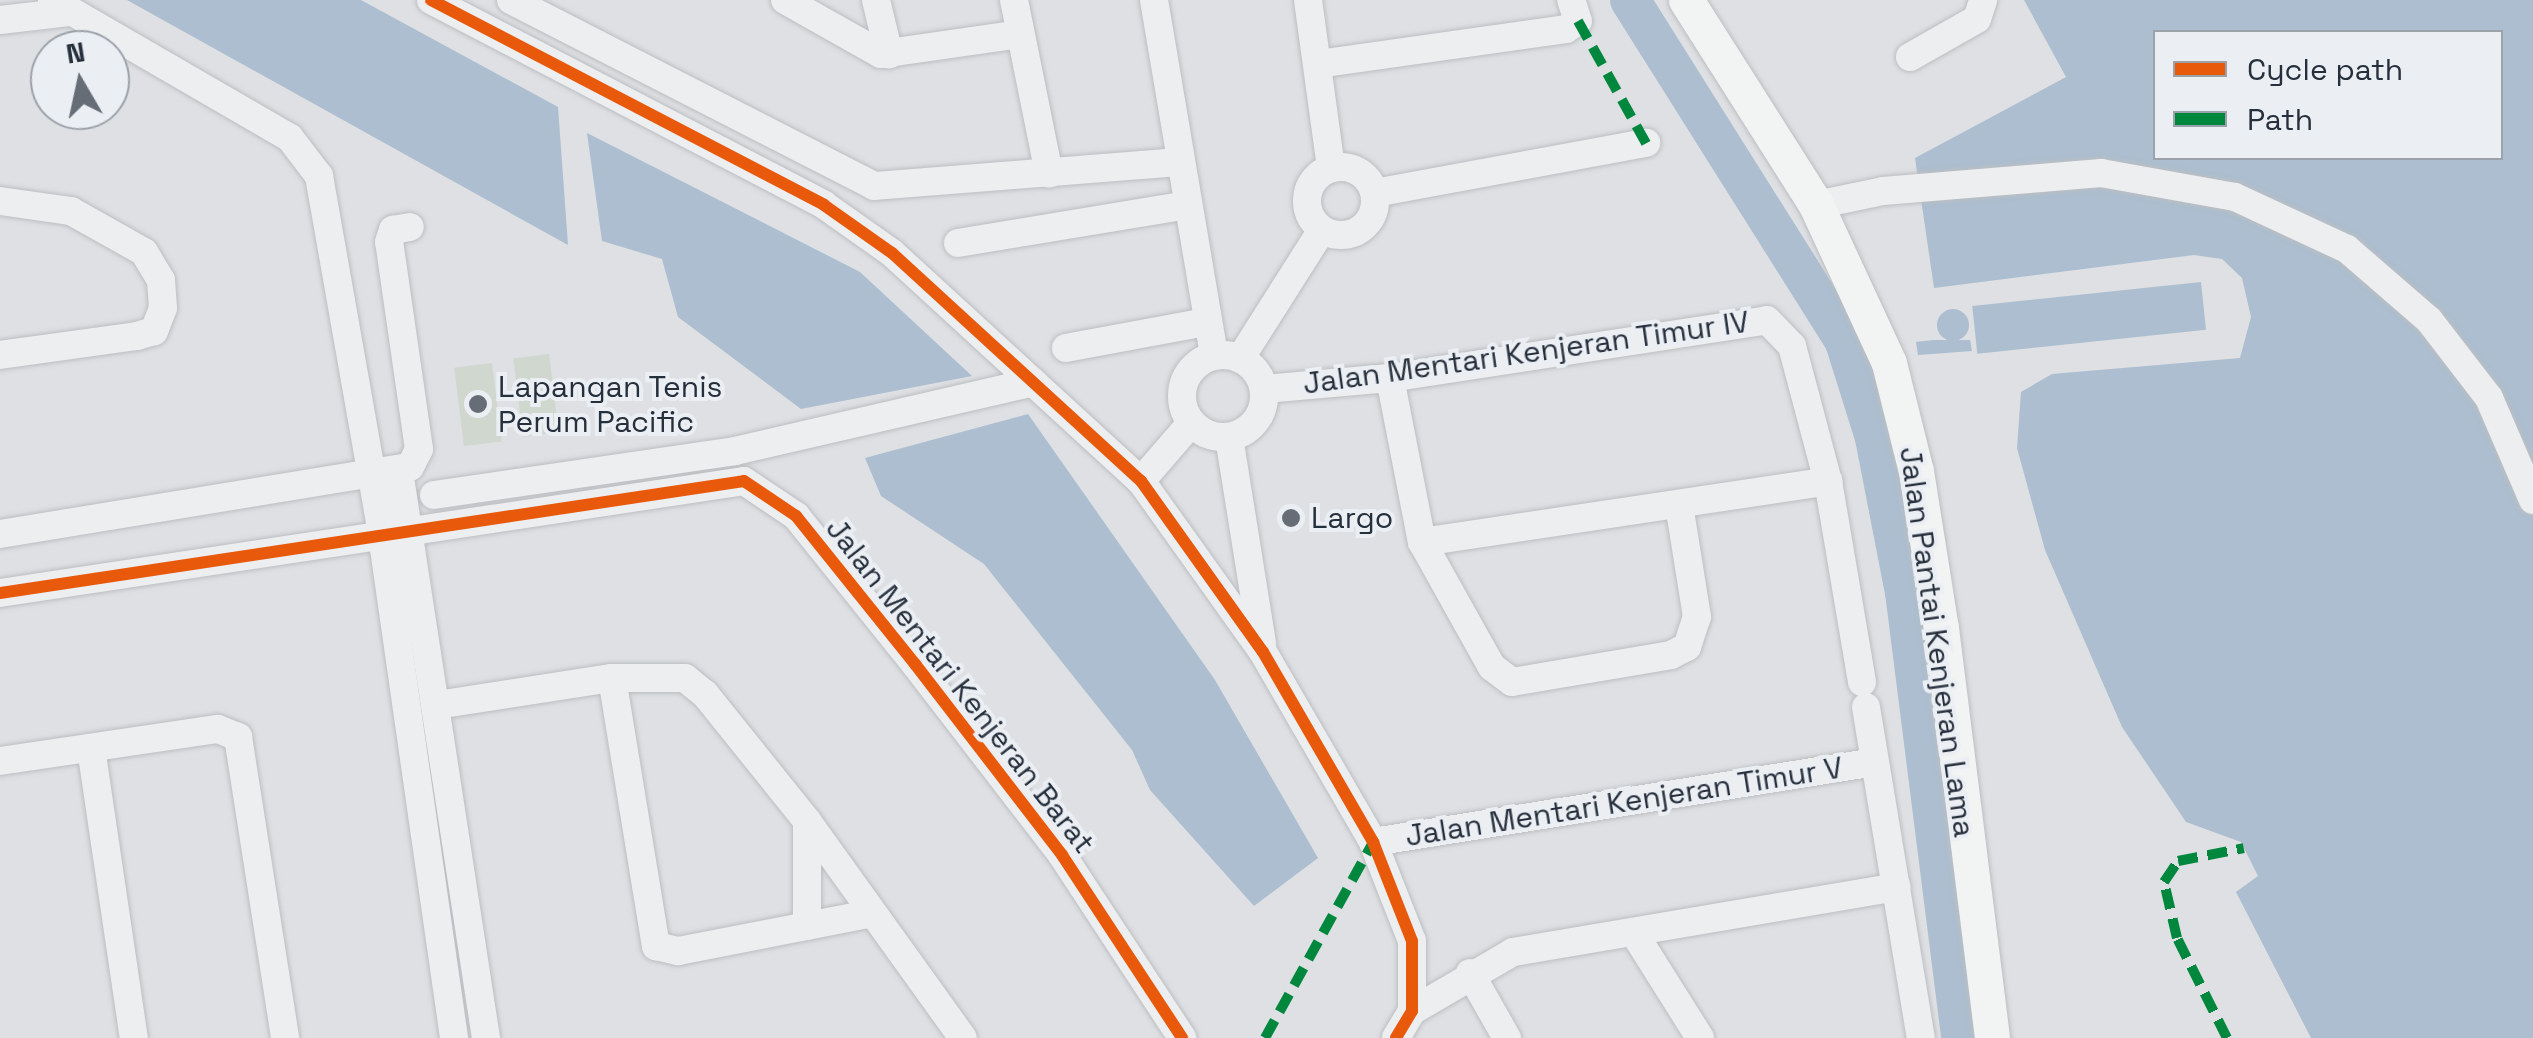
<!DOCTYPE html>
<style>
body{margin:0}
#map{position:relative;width:2533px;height:1038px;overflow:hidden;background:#dee0e3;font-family:"Space Grotesk",sans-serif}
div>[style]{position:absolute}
.green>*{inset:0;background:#cfd7ce;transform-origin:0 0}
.water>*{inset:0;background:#acbecf;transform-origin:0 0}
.round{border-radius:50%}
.river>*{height:40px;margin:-20px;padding:0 20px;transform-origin:20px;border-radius:20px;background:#acbecf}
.roads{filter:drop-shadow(0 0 2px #bcbec1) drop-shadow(0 0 2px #bcbec1)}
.minor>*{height:28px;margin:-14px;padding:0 14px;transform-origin:14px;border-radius:14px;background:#edeef0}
.minor>.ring{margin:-14px;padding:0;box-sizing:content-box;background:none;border:28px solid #edeef0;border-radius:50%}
.major>*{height:35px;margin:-17.5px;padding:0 17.5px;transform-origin:17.5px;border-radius:17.5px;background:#f2f4f4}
.quiet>*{height:10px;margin-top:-5px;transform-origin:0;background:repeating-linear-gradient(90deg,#00873e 0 20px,transparent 0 30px)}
.cycleway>*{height:12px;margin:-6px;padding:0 6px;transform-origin:6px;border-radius:6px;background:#e8590c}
.dots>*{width:28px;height:28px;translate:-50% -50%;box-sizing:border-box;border:5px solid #ebeff4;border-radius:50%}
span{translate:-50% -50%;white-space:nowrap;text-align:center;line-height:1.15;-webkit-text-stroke:8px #ebeff4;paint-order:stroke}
.street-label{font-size:30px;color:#262f3c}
.poi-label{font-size:30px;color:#262f3c}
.left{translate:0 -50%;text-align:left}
.legend{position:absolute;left:2153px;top:30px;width:350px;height:130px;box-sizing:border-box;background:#ebeff4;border:2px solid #9ca2aa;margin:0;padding:12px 18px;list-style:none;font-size:30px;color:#262f3c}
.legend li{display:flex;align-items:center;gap:20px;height:50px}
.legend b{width:50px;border:2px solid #9ca2aa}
.north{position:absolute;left:30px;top:30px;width:100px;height:100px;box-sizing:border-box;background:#ebeff4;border:2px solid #9ca2aa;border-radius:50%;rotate:351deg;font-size:28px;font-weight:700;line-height:40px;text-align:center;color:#262f3c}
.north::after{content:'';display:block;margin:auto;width:35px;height:45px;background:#666d76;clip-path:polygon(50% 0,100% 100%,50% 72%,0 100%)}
</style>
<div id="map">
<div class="green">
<i style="left:549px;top:354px;width:79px;height:36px;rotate:83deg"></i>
<i style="left:492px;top:363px;width:79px;height:38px;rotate:83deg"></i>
</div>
<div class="water">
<i style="clip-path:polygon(127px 0,361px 0,558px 107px,568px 245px)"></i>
<i style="clip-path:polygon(evenodd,2024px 0,2533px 0,2533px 1038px,2311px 1038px,2236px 892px,2258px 876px,2241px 842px,2186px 822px,2122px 727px,2045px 550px,2017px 448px,2021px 392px,2052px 374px,2240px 358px,2251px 317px,2242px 278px,2222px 259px,2194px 255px,1934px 288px,1915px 158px,2066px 77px,2024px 0,2156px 32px,2500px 32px,2500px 158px,2156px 158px,2156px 32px)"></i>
<i style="clip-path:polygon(587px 133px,860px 272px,972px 376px,801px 409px,678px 317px,662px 259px,602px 241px)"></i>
<i style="left:2201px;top:282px;width:48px;height:230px;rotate:84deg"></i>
<i class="round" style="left:1937px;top:309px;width:32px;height:32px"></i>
<i style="clip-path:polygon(1933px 340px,1970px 340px,1972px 351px,1918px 355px,1916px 342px)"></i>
<i style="clip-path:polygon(1028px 414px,1215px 680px,1318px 858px,1254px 906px,1150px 790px,1132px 750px,984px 564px,881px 496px,865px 458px)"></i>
</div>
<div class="river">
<i style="left:1630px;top:0;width:404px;rotate:57.8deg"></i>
<i style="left:1845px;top:342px;width:101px;rotate:72.6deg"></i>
<i style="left:1875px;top:438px;width:157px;rotate:79deg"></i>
<i style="left:1905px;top:592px;width:450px;rotate:82.8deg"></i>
</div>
<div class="roads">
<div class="minor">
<i style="left:52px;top:0;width:275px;rotate:30.1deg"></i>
<i style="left:290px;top:138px;width:48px;rotate:52.7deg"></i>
<i style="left:319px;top:176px;width:364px;rotate:80deg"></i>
<i style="left:382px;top:535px;width:508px;rotate:81.85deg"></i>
<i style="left:431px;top:0;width:443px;rotate:27.5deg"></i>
<i style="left:824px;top:205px;width:83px;rotate:35.2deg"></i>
<i style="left:892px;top:253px;width:338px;rotate:42.5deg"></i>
<i style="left:1141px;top:481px;width:210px;rotate:54.5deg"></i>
<i style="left:1263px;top:652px;width:220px;rotate:59.9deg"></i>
<i style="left:1373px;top:842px;width:106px;rotate:68.5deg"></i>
<i style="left:1412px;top:941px;width:70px;rotate:90deg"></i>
<i style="left:1412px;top:1011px;width:31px;rotate:121deg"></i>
<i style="left:511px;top:0;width:408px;rotate:27.1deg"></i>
<i style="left:874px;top:186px;width:305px;rotate:-4.5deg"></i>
<i style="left:785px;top:0;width:110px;rotate:29.4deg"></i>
<i style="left:881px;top:54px;width:140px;rotate:-8.2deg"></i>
<i style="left:876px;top:0;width:56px;rotate:76.5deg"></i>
<i style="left:1014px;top:0;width:177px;rotate:78.6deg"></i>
<i style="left:1154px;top:0;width:361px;rotate:80.4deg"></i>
<i style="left:1308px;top:0;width:170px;rotate:82.2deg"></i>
<i style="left:0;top:20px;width:69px;rotate:-6.6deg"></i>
<i style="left:1910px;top:57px;width:77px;rotate:-29.6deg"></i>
<i style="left:1977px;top:19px;width:20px;rotate:-72deg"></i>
<i style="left:1318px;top:64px;width:250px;rotate:-8deg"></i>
<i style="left:1566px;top:29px;width:14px;rotate:-34deg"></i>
<i style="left:1578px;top:21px;width:22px;rotate:-108deg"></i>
<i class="ring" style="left:1307px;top:167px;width:40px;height:40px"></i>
<i style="left:1375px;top:193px;width:276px;rotate:-10.5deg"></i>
<i style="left:0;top:201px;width:72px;rotate:8deg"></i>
<i style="left:71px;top:211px;width:84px;rotate:29.3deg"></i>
<i style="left:144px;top:252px;width:33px;rotate:59deg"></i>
<i style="left:161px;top:280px;width:28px;rotate:86deg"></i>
<i style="left:163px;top:308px;width:25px;rotate:111deg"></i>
<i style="left:154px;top:331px;width:18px;rotate:164deg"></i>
<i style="left:137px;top:336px;width:138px;rotate:172.1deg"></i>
<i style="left:1816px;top:205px;width:68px;rotate:-11.8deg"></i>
<i style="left:1883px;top:191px;width:219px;rotate:-4.7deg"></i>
<i style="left:2101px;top:173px;width:136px;rotate:10.2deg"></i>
<i style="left:2235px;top:197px;width:123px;rotate:24.9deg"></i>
<i style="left:2347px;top:249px;width:108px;rotate:40.9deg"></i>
<i style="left:2429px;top:320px;width:98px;rotate:52.4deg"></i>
<i style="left:2489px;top:398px;width:111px;rotate:66.7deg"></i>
<i style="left:958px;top:243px;width:232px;rotate:-9.4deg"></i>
<i style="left:1066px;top:348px;width:142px;rotate:-10.5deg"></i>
<i class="ring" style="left:1182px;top:355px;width:54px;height:54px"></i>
<i style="left:1240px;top:359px;width:153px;rotate:-57.6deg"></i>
<i style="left:1390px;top:378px;width:167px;rotate:79deg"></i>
<i style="left:1422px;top:542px;width:143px;rotate:60.8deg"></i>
<i style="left:1492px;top:667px;width:25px;rotate:37deg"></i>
<i style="left:1512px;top:682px;width:161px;rotate:-9.6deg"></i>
<i style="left:1671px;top:655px;width:18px;rotate:-27deg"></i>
<i style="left:1687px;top:647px;width:32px;rotate:-72deg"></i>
<i style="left:1697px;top:617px;width:113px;rotate:-99.1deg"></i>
<i style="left:1264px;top:389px;width:126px;rotate:-5deg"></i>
<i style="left:1390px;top:378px;width:381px;rotate:-8.7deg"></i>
<i style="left:1767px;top:320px;width:36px;rotate:46deg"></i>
<i style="left:1792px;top:346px;width:140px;rotate:75.1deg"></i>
<i style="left:1828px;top:481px;width:204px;rotate:80.4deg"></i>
<i style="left:1229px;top:437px;width:209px;rotate:80.9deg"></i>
<i style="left:399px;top:471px;width:574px;rotate:81.28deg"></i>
<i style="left:1141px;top:481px;width:77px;rotate:-49.2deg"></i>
<i style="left:434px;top:495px;width:304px;rotate:-8.3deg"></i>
<i style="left:735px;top:451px;width:306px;rotate:-13deg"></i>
<i style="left:0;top:534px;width:415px;rotate:-9.3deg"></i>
<i style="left:410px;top:467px;width:20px;rotate:-63deg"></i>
<i style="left:419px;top:449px;width:209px;rotate:-98.2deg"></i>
<i style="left:389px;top:242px;width:13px;rotate:-72deg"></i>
<i style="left:393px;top:230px;width:17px;rotate:-10deg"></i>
<i style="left:1422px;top:542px;width:411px;rotate:-8.5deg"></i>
<i style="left:0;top:593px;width:752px;rotate:-8.56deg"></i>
<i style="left:744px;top:481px;width:63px;rotate:33.9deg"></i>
<i style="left:796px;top:516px;width:190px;rotate:51.2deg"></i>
<i style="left:915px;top:664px;width:241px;rotate:52.4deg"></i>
<i style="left:1062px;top:855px;width:219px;rotate:56.7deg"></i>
<i style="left:612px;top:678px;width:272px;rotate:80.7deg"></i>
<i style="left:656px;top:946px;width:23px;rotate:13deg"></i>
<i style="left:678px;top:951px;width:195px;rotate:-11deg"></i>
<i style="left:437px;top:705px;width:177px;rotate:-8.8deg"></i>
<i style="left:612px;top:678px;width:73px"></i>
<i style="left:685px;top:678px;width:26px;rotate:39deg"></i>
<i style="left:705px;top:694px;width:163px;rotate:51.2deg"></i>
<i style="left:807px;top:821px;width:267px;rotate:54.3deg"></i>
<i style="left:1866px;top:707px;width:336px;rotate:80.6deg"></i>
<i style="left:91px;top:748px;width:293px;rotate:81.6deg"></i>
<i style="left:0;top:761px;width:220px;rotate:-8.4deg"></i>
<i style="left:218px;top:729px;width:22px;rotate:22deg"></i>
<i style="left:238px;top:737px;width:305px;rotate:81.1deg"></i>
<i style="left:807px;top:821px;width:105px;rotate:90deg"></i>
<i style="left:1373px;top:842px;width:508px;rotate:-9.05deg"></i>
<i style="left:1634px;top:933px;width:124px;rotate:57.8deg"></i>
<i style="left:1470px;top:973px;width:75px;rotate:60.4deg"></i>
<i style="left:1412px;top:1011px;width:117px;rotate:-30.3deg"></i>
<i style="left:1513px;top:952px;width:389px;rotate:-9.6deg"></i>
</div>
<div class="major">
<i style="left:1686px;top:0;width:243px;rotate:57.6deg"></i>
<i style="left:1816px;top:205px;width:174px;rotate:65.2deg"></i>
<i style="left:1889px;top:363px;width:111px;rotate:76deg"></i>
<i style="left:1916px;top:471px;width:159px;rotate:81deg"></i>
<i style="left:1941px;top:628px;width:413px;rotate:82.9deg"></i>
</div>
</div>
<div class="quiet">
<i style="left:1578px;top:21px;width:140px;rotate:60.9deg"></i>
<i style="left:1265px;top:1038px;width:224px;rotate:-61.1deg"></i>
<i style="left:2227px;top:1038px;width:112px;rotate:-116.6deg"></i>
<i style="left:2177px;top:938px;width:57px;rotate:-103.1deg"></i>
<i style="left:2164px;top:882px;width:25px;rotate:-56deg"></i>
<i style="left:2178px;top:861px;width:67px;rotate:-11.1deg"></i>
</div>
<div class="cycleway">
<i style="left:431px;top:0;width:443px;rotate:27.5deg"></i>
<i style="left:824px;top:205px;width:83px;rotate:35.2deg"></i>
<i style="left:892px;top:253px;width:338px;rotate:42.5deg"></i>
<i style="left:1141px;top:481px;width:210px;rotate:54.5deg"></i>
<i style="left:1263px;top:652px;width:220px;rotate:59.9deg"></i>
<i style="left:1373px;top:842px;width:106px;rotate:68.5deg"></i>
<i style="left:1412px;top:941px;width:70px;rotate:90deg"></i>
<i style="left:1412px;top:1011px;width:31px;rotate:121deg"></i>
<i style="left:0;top:593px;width:752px;rotate:-8.56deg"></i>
<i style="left:744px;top:481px;width:63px;rotate:33.9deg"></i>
<i style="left:796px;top:516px;width:190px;rotate:51.2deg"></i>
<i style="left:915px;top:664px;width:241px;rotate:52.4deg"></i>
<i style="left:1062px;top:855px;width:219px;rotate:56.7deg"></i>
</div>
<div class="dots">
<i style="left:478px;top:404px;background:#666d76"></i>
<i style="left:1291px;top:518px;background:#666d76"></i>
</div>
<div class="street-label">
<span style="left:1526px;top:353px;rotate:-8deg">Jalan Mentari Kenjeran Timur IV</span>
<span style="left:1937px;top:642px;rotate:82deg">Jalan Pantai Kenjeran Lama</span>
<span style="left:960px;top:686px;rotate:52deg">Jalan Mentari Kenjeran Barat</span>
<span style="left:1624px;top:802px;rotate:-9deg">Jalan Mentari Kenjeran Timur V</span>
</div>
<div class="poi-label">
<span class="left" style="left:498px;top:404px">Lapangan Tenis<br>Perum Pacific</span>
<span class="left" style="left:1311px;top:518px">Largo</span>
</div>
<ul class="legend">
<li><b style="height:12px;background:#e8590c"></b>Cycle path</li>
<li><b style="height:12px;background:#00873e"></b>Path</li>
</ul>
<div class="north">N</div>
</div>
